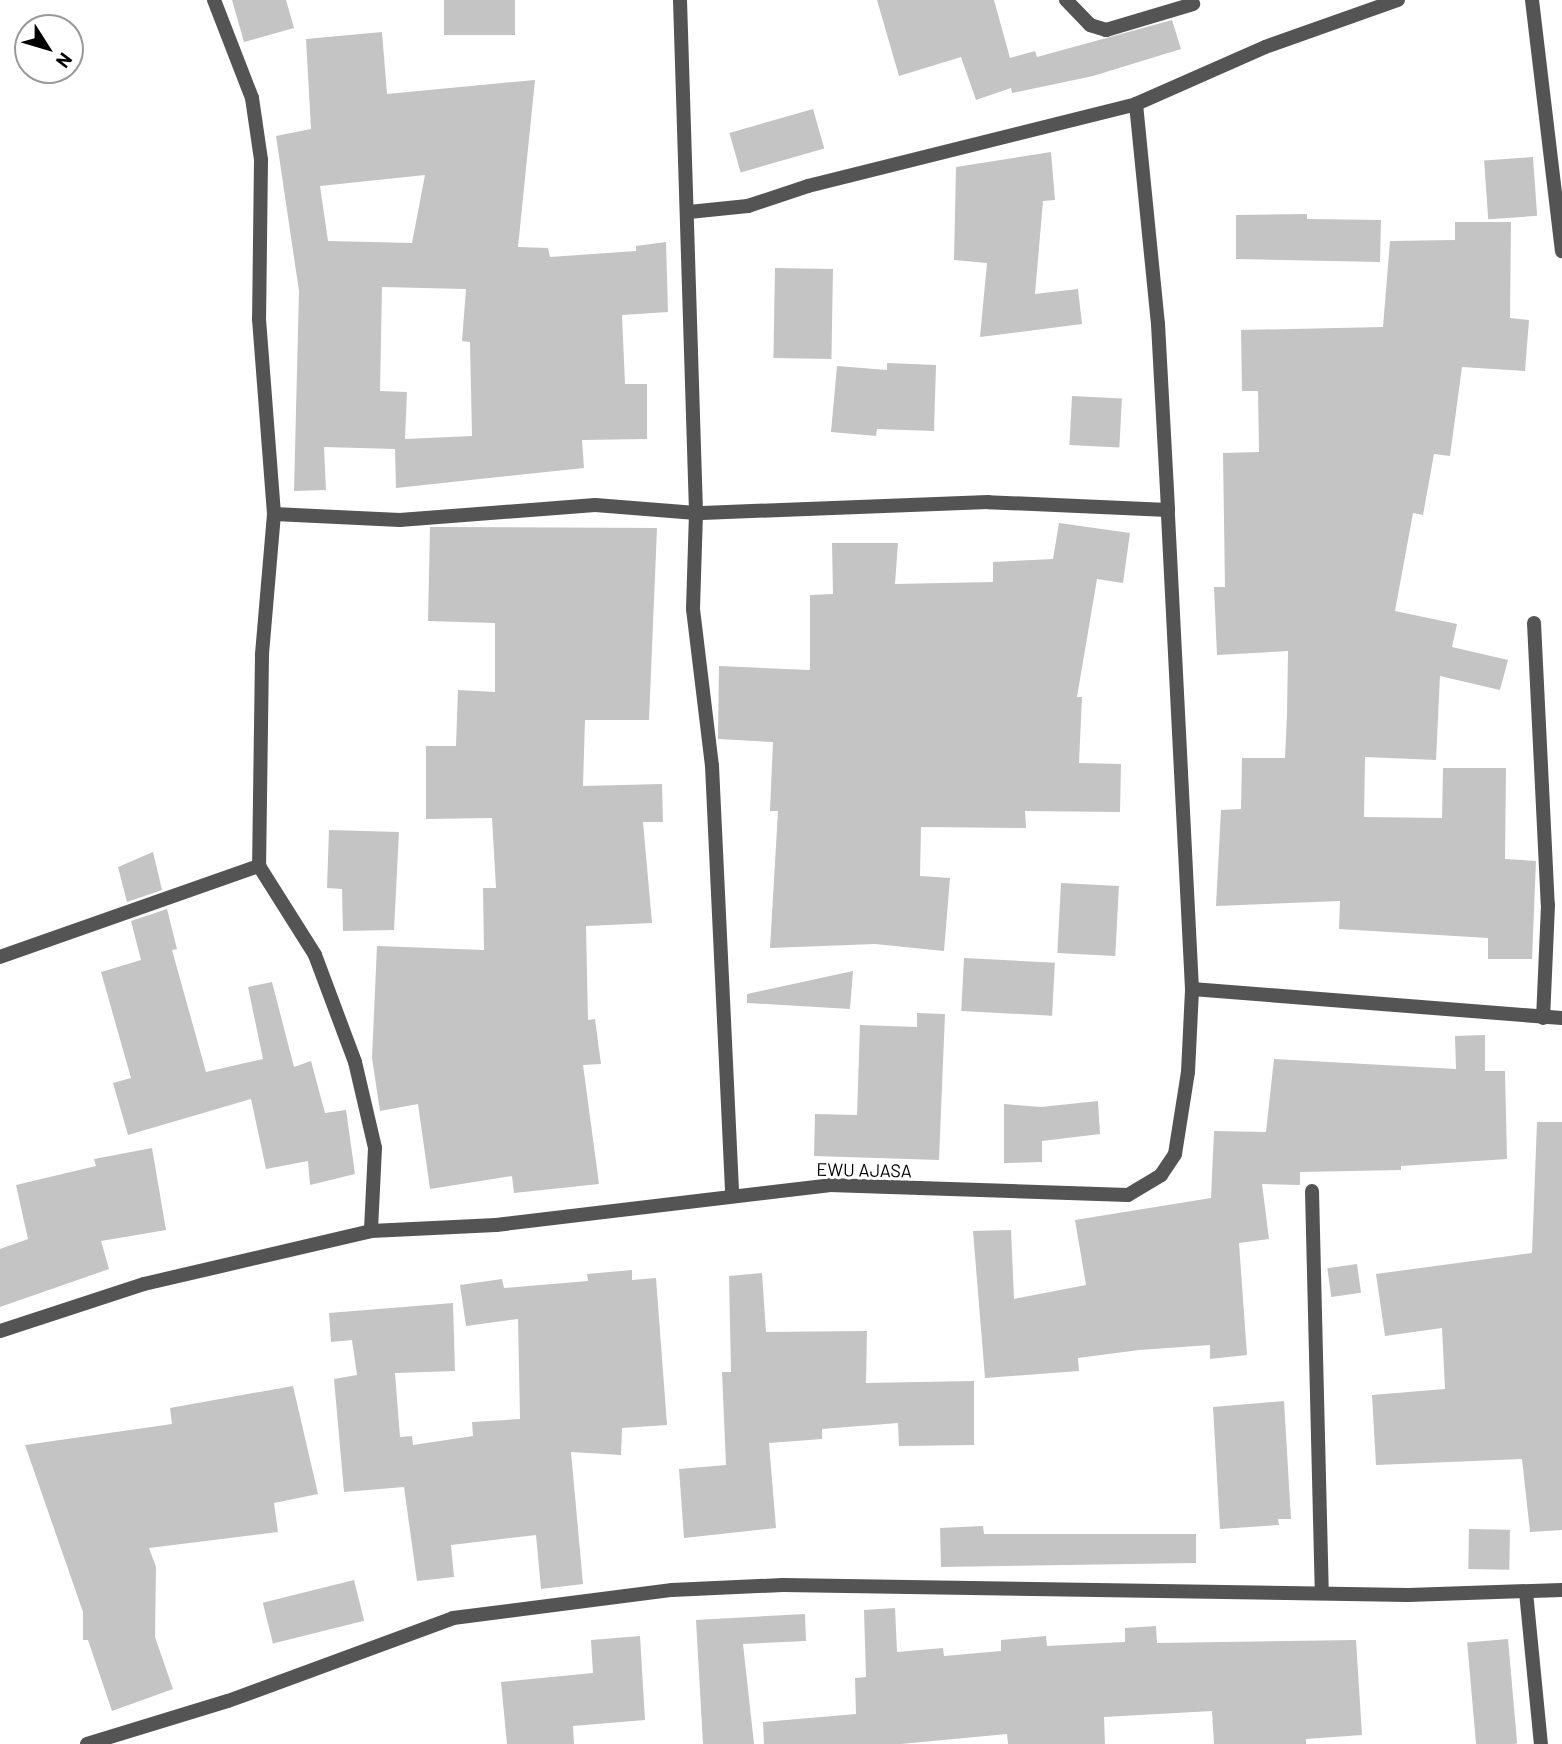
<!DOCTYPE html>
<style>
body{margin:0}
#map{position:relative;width:1562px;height:1744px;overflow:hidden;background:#fff;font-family:Barlow,sans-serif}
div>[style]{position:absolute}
.building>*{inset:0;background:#c4c4c4;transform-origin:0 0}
.minor>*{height:14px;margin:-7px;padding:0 7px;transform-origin:7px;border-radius:7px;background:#545454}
span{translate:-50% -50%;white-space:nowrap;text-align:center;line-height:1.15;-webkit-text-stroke:6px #fff;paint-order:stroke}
.street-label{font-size:18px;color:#000}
.north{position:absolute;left:14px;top:14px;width:70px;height:70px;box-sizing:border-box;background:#fff;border:2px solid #999;border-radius:50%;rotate:127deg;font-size:19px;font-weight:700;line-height:28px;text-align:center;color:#000}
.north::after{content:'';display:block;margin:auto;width:24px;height:32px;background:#000;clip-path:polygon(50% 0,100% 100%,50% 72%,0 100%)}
</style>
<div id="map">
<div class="building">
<i style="clip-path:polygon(232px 0,286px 0,294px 28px,244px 42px)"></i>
<i style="left:444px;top:0;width:71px;height:35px"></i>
<i style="clip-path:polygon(877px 0,994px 0,1010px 58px,1035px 51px,1037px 57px,1172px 20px,1181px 49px,1093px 76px,1012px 93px,1011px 88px,976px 100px,961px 57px,899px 76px)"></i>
<i style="clip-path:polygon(evenodd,382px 32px,387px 94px,535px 80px,518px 247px,548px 248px,550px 257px,636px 251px,636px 246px,666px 242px,668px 312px,622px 315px,625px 384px,647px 384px,647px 439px,582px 440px,584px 468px,396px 488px,395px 449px,324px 447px,326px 490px,294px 491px,299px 291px,276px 136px,311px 129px,306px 39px,382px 32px,425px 175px,412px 243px,328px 241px,320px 186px,425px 175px,382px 32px,382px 287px,466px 289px,462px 341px,470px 342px,472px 436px,405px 439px,407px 392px,380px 391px,382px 287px)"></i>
<i style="left:813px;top:109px;width:41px;height:87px;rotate:74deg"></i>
<i style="clip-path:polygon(1051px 152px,1055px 200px,1043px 201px,1035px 294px,1078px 289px,1082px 324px,980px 337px,987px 263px,954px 260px,956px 167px)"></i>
<i style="left:1533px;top:157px;width:59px;height:49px;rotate:86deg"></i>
<i style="clip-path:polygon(1307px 214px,1307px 219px,1381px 220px,1380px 262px,1236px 259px,1236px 215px)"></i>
<i style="clip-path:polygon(1455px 222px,1511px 222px,1510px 318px,1529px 320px,1525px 371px,1462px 367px,1450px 456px,1434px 454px,1423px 515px,1413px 513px,1395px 611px,1457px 624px,1452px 647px,1508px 660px,1500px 690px,1440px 676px,1436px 760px,1365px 757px,1364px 817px,1442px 818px,1443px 768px,1506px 768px,1505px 859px,1536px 861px,1532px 959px,1488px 959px,1488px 938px,1339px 929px,1340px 901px,1216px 906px,1221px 810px,1241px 809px,1242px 758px,1285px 758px,1287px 715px,1288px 651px,1217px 655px,1214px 587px,1225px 587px,1223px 453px,1259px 452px,1258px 391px,1242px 391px,1241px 330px,1383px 327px,1390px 241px,1455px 240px)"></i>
<i style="left:775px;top:268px;width:58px;height:90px;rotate:1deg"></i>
<i style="clip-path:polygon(887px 363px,936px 365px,934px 431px,877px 429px,876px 436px,831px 432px,837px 366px,887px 370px)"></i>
<i style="left:1072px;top:396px;width:50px;height:49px;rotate:3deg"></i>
<i style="clip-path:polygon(1059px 523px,1130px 533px,1123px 583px,1097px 579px,1077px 697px,1082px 697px,1079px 763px,1121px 764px,1120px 812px,1025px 811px,1026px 828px,921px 827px,920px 876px,950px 878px,944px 951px,875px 944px,770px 948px,778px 811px,770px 811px,773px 742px,718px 739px,719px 666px,810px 670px,810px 595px,833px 594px,832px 543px,898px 543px,895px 584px,993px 582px,993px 562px,1053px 559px)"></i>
<i style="clip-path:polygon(430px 527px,657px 528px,649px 720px,585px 720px,583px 786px,662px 784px,663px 822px,643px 822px,652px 923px,586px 926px,588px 1020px,595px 1019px,601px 1064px,583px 1065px,599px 1184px,514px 1193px,512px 1176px,430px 1189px,418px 1104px,380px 1111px,372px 1058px,377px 946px,484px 950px,483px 888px,496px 888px,492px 818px,426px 819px,426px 746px,456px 746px,458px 690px,495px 692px,495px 623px,428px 621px)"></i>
<i style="clip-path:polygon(329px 830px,399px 832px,394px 930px,343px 931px,342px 889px,327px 888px)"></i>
<i style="clip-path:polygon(153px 852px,162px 890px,127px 902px,118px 867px)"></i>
<i style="left:1061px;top:883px;width:58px;height:70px;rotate:3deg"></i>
<i style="clip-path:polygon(167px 909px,177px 949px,172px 950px,206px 1072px,263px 1059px,248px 987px,272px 982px,294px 1067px,311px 1061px,325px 1113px,346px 1110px,355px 1174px,310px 1185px,308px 1161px,266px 1169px,251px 1099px,128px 1135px,113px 1083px,131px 1078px,101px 972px,141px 960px,131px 921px)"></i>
<i style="left:964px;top:958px;width:91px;height:53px;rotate:3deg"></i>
<i style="clip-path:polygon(853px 971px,850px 1009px,747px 1003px,747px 994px)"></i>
<i style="clip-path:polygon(917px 1013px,945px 1014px,939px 1160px,814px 1156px,815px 1114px,857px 1115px,860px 1025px,917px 1027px)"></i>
<i style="clip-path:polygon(1485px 1035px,1485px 1071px,1505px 1071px,1507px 1159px,1401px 1166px,1401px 1170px,1300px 1172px,1300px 1185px,1262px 1184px,1269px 1239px,1239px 1243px,1247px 1355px,1210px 1359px,1210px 1345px,1139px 1350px,1078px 1358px,1079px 1371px,985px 1378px,973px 1231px,1011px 1230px,1014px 1299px,1086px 1285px,1075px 1220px,1211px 1198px,1214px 1131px,1266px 1132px,1274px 1059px,1456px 1069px,1455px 1036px)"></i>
<i style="clip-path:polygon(1098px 1101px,1100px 1134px,1042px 1141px,1042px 1162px,1004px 1163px,1004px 1104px,1041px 1107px)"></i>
<i style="clip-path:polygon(1537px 1122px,1562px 1122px,1562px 1530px,1530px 1532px,1522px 1459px,1376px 1465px,1372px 1395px,1445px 1389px,1442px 1328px,1385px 1336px,1376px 1274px,1532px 1253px)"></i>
<i style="clip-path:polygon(152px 1148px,166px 1230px,101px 1241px,109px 1269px,0 1307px,0 1249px,28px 1239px,16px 1185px,96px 1166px,94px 1159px)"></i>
<i style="left:1357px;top:1264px;width:29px;height:30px;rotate:82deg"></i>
<i style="clip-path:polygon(632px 1270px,632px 1280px,656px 1278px,667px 1425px,622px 1428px,621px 1455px,571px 1452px,583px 1584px,541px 1589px,536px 1535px,451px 1545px,454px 1577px,417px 1581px,404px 1487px,344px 1492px,334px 1379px,357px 1375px,352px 1340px,331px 1342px,329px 1313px,453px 1303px,455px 1371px,395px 1373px,400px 1437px,412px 1436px,413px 1445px,473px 1436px,472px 1422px,520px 1419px,518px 1319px,466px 1326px,460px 1285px,502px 1279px,504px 1288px,588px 1281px,587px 1274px)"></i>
<i style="clip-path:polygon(762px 1273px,766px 1332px,867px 1331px,866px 1383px,974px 1381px,974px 1445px,899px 1446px,898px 1423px,822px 1429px,822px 1439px,769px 1443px,776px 1528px,684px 1538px,679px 1469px,726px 1465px,722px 1372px,731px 1372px,729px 1276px)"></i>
<i style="clip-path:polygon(293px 1386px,318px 1494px,274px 1503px,278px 1532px,149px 1548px,156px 1567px,155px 1637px,173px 1689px,112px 1711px,88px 1640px,83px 1640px,83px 1612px,25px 1445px,172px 1424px,170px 1408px)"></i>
<i style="clip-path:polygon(1284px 1401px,1291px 1519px,1278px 1519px,1279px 1525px,1220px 1529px,1213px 1407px)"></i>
<i style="clip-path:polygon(983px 1526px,984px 1534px,1196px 1534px,1196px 1563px,941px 1567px,940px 1528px)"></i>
<i style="left:1469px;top:1529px;width:41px;height:40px;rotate:1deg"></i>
<i style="left:354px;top:1580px;width:42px;height:94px;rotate:76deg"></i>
<i style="clip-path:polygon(895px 1608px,897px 1652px,943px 1648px,944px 1656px,1001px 1651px,1001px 1640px,1046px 1636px,1047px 1646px,1125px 1642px,1125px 1628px,1156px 1626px,1157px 1643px,1356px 1640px,1362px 1735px,1306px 1739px,1306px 1744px,1214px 1744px,1212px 1711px,1104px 1717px,1105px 1744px,1008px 1744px,1007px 1734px,901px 1744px,764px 1744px,763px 1722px,856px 1714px,855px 1678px,866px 1677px,864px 1610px)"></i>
<i style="clip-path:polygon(805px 1614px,806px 1641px,743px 1644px,754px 1744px,703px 1744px,696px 1620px)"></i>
<i style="clip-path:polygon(640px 1636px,645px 1720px,573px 1726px,574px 1744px,507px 1744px,501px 1682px,593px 1673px,591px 1640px)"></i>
<i style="left:1508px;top:1639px;width:105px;height:41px;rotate:85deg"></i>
</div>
<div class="minor">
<i style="left:214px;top:0;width:105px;rotate:68.8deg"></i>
<i style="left:252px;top:98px;width:63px;rotate:81.7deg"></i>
<i style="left:261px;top:160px;width:159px;rotate:90.7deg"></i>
<i style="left:259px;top:319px;width:196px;rotate:85.6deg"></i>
<i style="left:274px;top:514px;width:142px;rotate:94.9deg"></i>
<i style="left:262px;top:655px;width:211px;rotate:90.8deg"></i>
<i style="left:259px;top:866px;width:105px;rotate:57.8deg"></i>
<i style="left:315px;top:955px;width:114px;rotate:69.5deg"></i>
<i style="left:355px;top:1062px;width:88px;rotate:76.9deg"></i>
<i style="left:375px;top:1148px;width:83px;rotate:92.8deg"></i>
<i style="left:680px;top:0;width:513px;rotate:88.21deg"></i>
<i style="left:696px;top:513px;width:96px;rotate:91.8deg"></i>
<i style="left:693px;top:609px;width:158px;rotate:83.1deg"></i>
<i style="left:712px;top:766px;width:430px;rotate:87.3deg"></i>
<i style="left:1066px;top:0;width:35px;rotate:46deg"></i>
<i style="left:1090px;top:25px;width:17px;rotate:17deg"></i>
<i style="left:1106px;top:30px;width:91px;rotate:-16.6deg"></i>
<i style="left:1532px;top:0;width:253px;rotate:83.2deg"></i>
<i style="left:1136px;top:104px;width:141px;rotate:-23.8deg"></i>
<i style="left:1265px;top:47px;width:141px;rotate:-19.5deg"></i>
<i style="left:689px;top:212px;width:59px;rotate:-5.8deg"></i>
<i style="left:748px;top:206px;width:63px;rotate:-18.4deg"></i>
<i style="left:808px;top:186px;width:338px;rotate:-14deg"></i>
<i style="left:1136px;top:104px;width:221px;rotate:84.3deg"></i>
<i style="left:1158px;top:324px;width:186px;rotate:86.9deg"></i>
<i style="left:1534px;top:623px;width:282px;rotate:87.2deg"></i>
<i style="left:1548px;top:905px;width:113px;rotate:92.5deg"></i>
<i style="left:0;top:957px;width:275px;rotate:-19.4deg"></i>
<i style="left:1192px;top:989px;width:371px;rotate:4.5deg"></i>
<i style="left:1312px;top:1191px;width:401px;rotate:88.6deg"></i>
<i style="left:0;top:1331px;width:151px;rotate:-18.1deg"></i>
<i style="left:144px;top:1284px;width:233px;rotate:-13.1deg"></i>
<i style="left:371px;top:1231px;width:125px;rotate:-2.7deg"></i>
<i style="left:496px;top:1225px;width:335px;rotate:-6.8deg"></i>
<i style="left:829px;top:1185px;width:299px;rotate:1.9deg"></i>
<i style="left:1128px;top:1195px;width:39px;rotate:-31deg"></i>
<i style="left:1161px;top:1175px;width:25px;rotate:-56deg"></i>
<i style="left:1175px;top:1154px;width:83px;rotate:-81deg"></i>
<i style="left:1188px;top:1072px;width:83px;rotate:-87.2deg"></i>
<i style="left:1192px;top:989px;width:480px;rotate:-92.9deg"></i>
<i style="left:1168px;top:510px;width:180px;rotate:-177.5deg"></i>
<i style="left:988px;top:502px;width:292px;rotate:177.8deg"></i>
<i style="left:696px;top:513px;width:101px;rotate:-175.5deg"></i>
<i style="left:595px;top:505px;width:196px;rotate:175.6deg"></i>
<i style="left:400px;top:520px;width:126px;rotate:-177.3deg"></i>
<i style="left:1526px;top:1592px;width:153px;rotate:84.4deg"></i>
<i style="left:87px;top:1744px;width:147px;rotate:-17deg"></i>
<i style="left:228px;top:1701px;width:240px;rotate:-20.2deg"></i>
<i style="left:453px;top:1618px;width:221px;rotate:-7.3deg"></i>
<i style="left:672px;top:1590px;width:111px;rotate:-2.6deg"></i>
<i style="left:783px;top:1585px;width:625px;rotate:0.92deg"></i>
<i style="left:1408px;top:1595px;width:154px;rotate:-1.9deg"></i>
</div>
<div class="street-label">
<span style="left:864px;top:1170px;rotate:1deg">EWU AJASA</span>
</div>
<div class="north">N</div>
</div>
